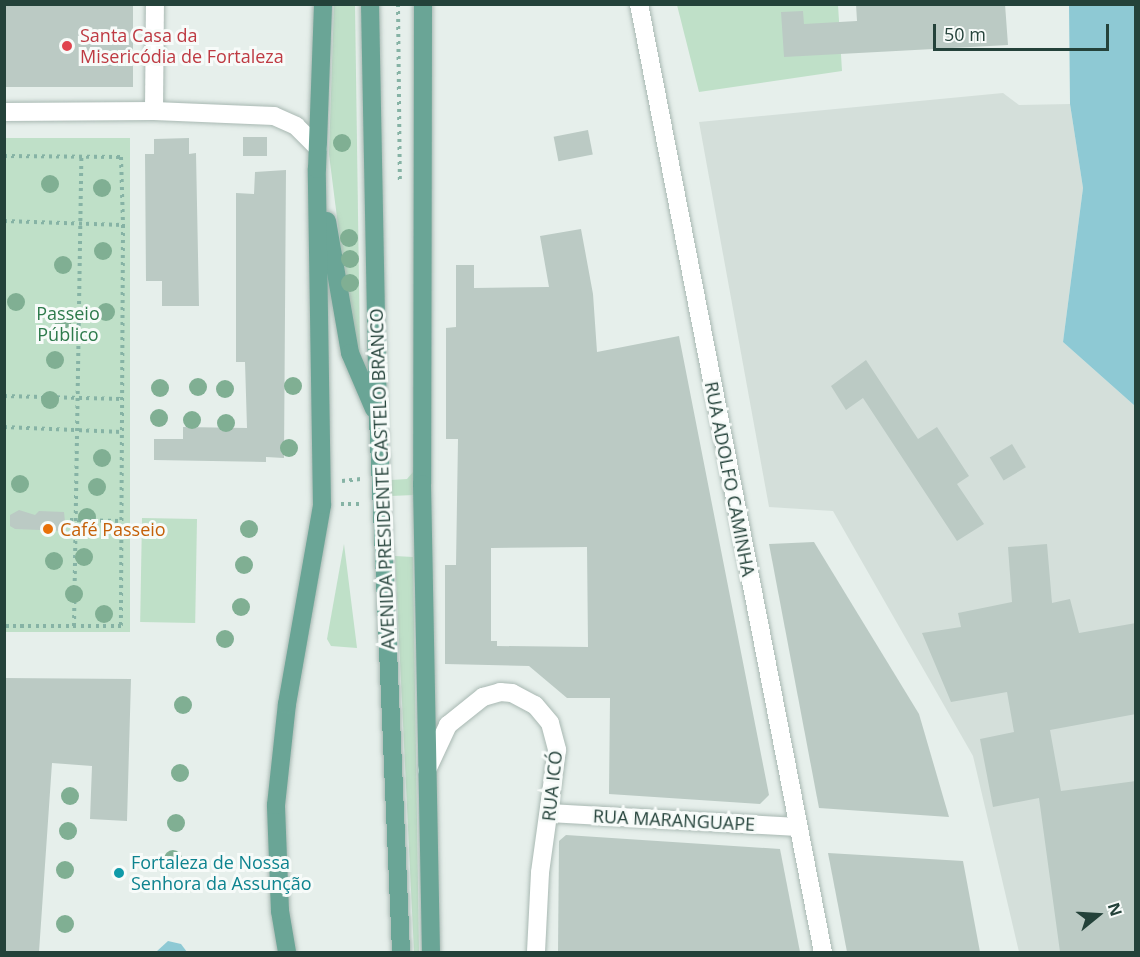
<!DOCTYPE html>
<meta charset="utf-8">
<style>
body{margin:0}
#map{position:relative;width:1140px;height:957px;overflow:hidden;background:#e6efeb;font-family:"Open Sans",sans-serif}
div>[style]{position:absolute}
.built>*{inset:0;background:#d4dfda}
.green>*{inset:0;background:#bfe0c8;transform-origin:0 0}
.water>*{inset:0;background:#8ec9d4}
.building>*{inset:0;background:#bbcac4;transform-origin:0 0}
.path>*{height:4px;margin-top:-2px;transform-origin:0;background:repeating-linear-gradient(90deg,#86b3a5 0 3px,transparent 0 7.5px)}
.roads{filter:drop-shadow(0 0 2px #a8b8b2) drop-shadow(0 0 2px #a8b8b2)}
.minor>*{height:18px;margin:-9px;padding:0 9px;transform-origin:9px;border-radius:9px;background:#fff}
.primary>*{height:18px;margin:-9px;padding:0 9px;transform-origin:9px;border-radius:9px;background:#6aa596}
.trees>*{width:18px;height:18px;margin:-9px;border-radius:50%;background:#80af93}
.dots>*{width:16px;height:16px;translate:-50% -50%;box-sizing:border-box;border:3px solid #f7fbf9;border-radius:50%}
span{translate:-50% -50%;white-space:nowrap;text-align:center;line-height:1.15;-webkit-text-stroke:6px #f7fbf9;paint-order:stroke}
.health-label{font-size:18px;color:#be3a42}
.left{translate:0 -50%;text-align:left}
.park-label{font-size:18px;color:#2d7a4b}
.street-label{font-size:18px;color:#24423a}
.food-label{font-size:18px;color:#c56008}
.culture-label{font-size:18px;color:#0d838f}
.frame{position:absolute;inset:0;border:6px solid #24423a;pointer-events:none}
.north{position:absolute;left:1068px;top:885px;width:60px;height:60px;-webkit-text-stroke:4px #f7fbf9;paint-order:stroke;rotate:72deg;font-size:16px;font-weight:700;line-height:24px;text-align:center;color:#24423a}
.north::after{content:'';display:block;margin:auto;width:21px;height:27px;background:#24423a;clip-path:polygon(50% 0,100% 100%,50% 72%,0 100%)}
.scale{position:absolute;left:933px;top:24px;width:176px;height:27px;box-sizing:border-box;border:3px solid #24423a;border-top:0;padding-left:8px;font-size:18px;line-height:21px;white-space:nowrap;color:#24423a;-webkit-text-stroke:4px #f7fbf9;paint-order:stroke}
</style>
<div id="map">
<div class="built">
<i style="clip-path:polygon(1003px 93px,1019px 105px,1070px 104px,1083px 188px,1063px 342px,1135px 406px,1135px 952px,1019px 952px,973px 756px,833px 511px,769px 507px,699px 122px)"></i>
</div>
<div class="green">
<i style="clip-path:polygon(334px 5px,355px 5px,360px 353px,354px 353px,329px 154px)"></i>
<i style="clip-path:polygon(677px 5px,838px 5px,842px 71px,699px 92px)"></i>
<i style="left:130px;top:138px;width:494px;height:126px;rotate:90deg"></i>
<i style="clip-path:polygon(413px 472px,414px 495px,391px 496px,391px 480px,407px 479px)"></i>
<i style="left:142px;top:518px;width:55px;height:104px;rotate:1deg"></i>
<i style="clip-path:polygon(344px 544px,357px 648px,331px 646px,327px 639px)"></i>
<i style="clip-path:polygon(395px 556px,413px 557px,419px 952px,414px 952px)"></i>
</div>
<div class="water">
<i style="clip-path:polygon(1069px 5px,1135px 5px,1135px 406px,1063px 342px,1083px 188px,1070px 104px)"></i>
<i style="clip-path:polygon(168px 941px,181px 944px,187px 952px,156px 952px)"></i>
</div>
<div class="building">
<i style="left:4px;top:4px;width:129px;height:83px"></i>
<i style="clip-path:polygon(856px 4px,1005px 4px,1008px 45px,784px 57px,781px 12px,803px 11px,804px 24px,857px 21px)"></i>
<i style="left:588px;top:130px;width:25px;height:35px;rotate:79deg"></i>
<i style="left:243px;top:137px;width:24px;height:19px"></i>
<i style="clip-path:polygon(189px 138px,189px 154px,196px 153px,199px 306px,162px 306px,162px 281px,146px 281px,145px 154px,154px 154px,154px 139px)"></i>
<i style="clip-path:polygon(286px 170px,284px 458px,266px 457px,266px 462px,154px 460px,154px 439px,183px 439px,183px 427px,247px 428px,245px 362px,236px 362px,236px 193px,254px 194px,255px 172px)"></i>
<i style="clip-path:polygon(evenodd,581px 229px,593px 294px,597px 352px,679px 336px,769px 795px,760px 804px,609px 794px,610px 698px,567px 698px,529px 666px,445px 664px,445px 565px,456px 565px,458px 439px,446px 439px,446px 328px,456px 327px,456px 265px,474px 265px,474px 288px,549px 287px,540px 236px,581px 229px,587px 547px,588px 647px,497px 646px,497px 641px,491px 641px,491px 548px,587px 547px)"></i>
<i style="clip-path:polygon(866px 360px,918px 439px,937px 427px,969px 476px,957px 484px,984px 524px,957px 541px,863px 398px,846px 410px,831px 386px)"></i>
<i style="left:1012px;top:444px;width:27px;height:26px;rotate:59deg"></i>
<i style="clip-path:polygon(19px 510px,35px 515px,39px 511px,64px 512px,66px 531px,15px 529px,10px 526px,10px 515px)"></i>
<i style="clip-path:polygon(814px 542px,919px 714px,949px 817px,819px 808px,769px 544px)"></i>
<i style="clip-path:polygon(1047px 544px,1052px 603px,1070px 599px,1079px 633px,1136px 623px,1136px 714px,1050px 730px,1061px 791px,1136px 781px,1136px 952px,1060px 952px,1039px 798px,993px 807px,980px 739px,1014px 732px,1007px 692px,951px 702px,922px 633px,961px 627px,958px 613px,1012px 602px,1008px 547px)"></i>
<i style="clip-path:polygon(4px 678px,131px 679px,127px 821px,90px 819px,92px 766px,52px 763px,39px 952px,4px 952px)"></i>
<i style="clip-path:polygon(566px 835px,780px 849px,800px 952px,558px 952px,559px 841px)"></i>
<i style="clip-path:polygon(828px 853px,963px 861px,980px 952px,847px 952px)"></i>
</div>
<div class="path">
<i style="left:398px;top:4px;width:178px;rotate:89.4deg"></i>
<i style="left:4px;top:156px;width:117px;rotate:0.5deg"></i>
<i style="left:121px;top:157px;width:68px;rotate:88.3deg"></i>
<i style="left:123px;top:225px;width:401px;rotate:90.3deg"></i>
<i style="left:121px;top:626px;width:117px;rotate:180deg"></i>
<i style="left:4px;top:221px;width:119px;rotate:1.9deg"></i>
<i style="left:4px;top:396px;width:118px;rotate:1.5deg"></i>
<i style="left:4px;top:427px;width:118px;rotate:2.4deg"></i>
<i style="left:342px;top:481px;width:19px;rotate:-6deg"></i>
<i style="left:341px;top:504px;width:20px"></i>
<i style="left:70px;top:520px;width:51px;rotate:1.1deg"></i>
<i style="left:74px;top:626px;width:469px;rotate:-89.1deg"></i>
</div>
<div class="roads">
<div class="minor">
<i style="left:639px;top:4px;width:966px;rotate:79.02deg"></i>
<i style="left:154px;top:111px;width:107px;rotate:-89.5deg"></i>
<i style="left:4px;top:112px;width:150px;rotate:-0.4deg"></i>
<i style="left:154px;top:111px;width:120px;rotate:2.4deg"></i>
<i style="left:274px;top:116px;width:24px;rotate:24deg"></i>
<i style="left:296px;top:126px;width:31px;rotate:45deg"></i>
<i style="left:427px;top:770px;width:50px;rotate:-65deg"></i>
<i style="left:448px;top:725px;width:45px;rotate:-38.7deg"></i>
<i style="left:483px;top:697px;width:18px;rotate:-16deg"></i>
<i style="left:500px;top:692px;width:12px;rotate:5deg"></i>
<i style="left:512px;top:693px;width:26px;rotate:28deg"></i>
<i style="left:535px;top:705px;width:23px;rotate:50deg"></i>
<i style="left:550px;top:723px;width:28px;rotate:75deg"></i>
<i style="left:557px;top:750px;width:124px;rotate:97.9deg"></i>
<i style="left:540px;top:873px;width:79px;rotate:92.9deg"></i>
<i style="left:549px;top:813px;width:249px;rotate:3.2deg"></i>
</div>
<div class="primary">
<i style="left:370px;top:4px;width:414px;rotate:88.9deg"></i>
<i style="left:378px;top:418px;width:534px;rotate:87.53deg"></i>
<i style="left:423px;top:4px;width:480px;rotate:90.1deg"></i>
<i style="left:422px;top:484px;width:468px;rotate:88.9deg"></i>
<i style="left:327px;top:221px;width:134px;rotate:80.1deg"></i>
<i style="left:350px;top:353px;width:61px;rotate:66.8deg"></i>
<i style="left:287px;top:952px;width:42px;rotate:-99.7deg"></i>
<i style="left:280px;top:911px;width:106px;rotate:-92.2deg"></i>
<i style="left:276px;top:805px;width:102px;rotate:-83.8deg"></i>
<i style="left:287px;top:704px;width:202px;rotate:-80deg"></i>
<i style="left:322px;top:505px;width:336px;rotate:-90.9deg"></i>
<i style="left:317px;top:169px;width:165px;rotate:-87.9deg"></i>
</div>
</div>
<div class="trees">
<i style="left:342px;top:143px"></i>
<i style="left:50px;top:184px"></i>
<i style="left:102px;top:188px"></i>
<i style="left:349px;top:238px"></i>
<i style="left:103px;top:251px"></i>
<i style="left:350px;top:259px"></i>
<i style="left:63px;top:265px"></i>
<i style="left:350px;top:283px"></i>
<i style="left:16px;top:302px"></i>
<i style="left:106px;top:312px"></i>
<i style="left:63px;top:320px"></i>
<i style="left:55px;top:360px"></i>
<i style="left:293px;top:386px"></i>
<i style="left:198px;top:387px"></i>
<i style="left:160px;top:388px"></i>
<i style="left:225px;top:389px"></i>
<i style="left:50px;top:400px"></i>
<i style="left:159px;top:418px"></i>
<i style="left:192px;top:420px"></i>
<i style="left:226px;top:423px"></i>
<i style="left:289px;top:448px"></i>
<i style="left:102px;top:458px"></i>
<i style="left:20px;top:484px"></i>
<i style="left:97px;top:487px"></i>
<i style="left:87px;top:517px"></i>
<i style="left:249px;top:529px"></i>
<i style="left:84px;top:557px"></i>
<i style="left:54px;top:561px"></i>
<i style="left:244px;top:565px"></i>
<i style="left:74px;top:594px"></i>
<i style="left:241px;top:607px"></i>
<i style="left:104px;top:614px"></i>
<i style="left:225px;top:639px"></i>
<i style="left:183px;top:705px"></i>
<i style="left:180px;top:773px"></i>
<i style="left:70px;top:796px"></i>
<i style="left:176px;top:823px"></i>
<i style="left:68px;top:831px"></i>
<i style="left:173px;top:859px"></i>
<i style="left:65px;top:870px"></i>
<i style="left:65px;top:924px"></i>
</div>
<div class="dots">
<i style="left:67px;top:46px;background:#e0444e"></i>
<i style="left:48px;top:529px;background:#e8710a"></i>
<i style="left:119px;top:873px;background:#0f9aa8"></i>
</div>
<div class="health-label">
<span class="left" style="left:80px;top:46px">Santa Casa da<br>Misericódia de Fortaleza</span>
</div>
<div class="park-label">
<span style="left:68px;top:324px">Passeio<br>Público</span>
</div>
<div class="street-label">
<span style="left:382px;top:479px;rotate:-92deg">AVENIDA PRESIDENTE CASTELO BRANCO</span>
<span style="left:730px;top:479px;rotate:79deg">RUA ADOLFO CAMINHA</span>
<span style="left:552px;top:786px;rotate:-84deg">RUA ICÓ</span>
<span style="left:674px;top:820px;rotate:3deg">RUA MARANGUAPE</span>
</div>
<div class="food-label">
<span class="left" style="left:60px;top:529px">Café Passeio</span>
</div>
<div class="culture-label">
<span class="left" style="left:131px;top:873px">Fortaleza de Nossa<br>Senhora da Assunção</span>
</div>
<div class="frame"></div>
<div class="north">N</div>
<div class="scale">50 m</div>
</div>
